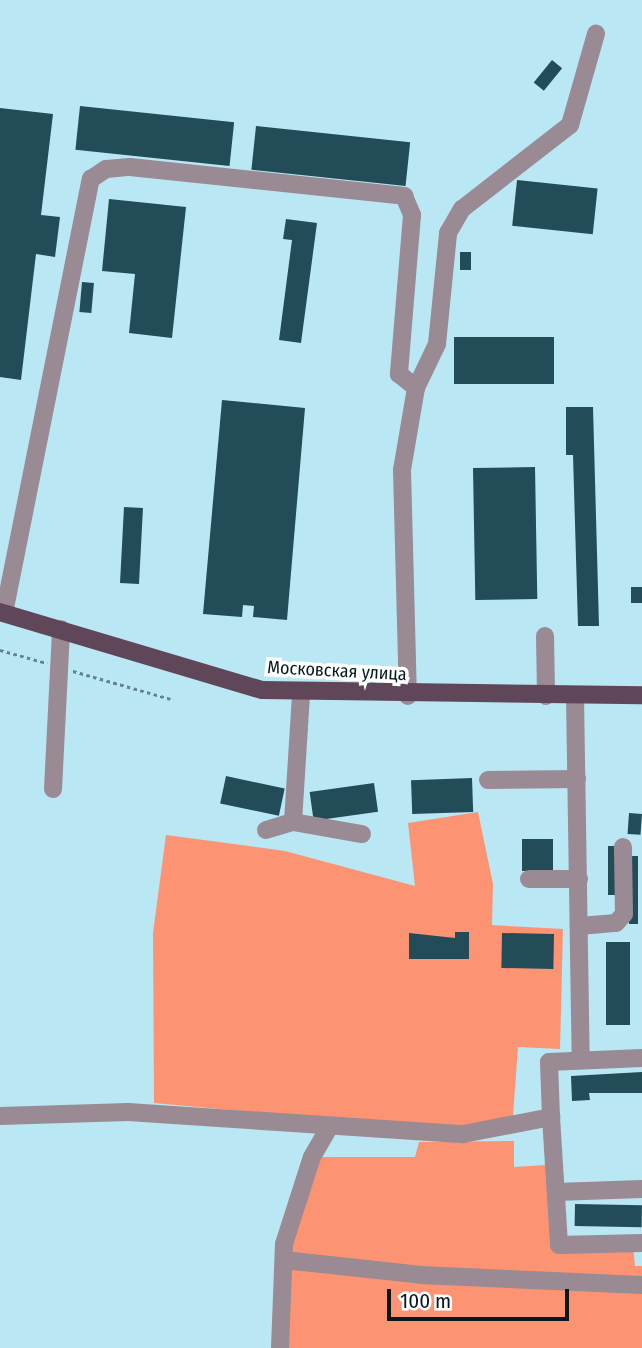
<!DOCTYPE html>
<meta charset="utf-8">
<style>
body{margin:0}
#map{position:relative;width:642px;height:1348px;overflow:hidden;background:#b9e7f4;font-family:"Fira Sans Condensed",sans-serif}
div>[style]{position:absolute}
.green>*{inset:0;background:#fc9473}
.building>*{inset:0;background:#224c57;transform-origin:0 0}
.path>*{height:2.5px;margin-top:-1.25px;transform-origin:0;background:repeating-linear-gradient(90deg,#64848d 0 3.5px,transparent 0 7px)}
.minor>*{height:18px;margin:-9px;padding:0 9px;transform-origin:9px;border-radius:9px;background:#998a94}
.major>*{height:18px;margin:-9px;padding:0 9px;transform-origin:9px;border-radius:9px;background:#5f4658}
span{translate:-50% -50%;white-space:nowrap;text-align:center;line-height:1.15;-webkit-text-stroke:7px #fff;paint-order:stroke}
.street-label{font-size:18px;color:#08191e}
.scale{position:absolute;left:387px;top:1289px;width:182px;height:32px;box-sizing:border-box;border:4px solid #08191e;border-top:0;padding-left:9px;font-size:21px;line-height:24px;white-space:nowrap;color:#08191e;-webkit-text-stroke:5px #fff;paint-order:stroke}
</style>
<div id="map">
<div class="green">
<i style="clip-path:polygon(478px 812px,493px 884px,492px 925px,563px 929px,560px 1049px,518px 1047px,513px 1116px,464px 1131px,154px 1103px,153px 933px,166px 835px,285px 851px,415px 886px,408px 823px)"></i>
<i style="clip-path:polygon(514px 1141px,514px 1167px,546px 1165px,555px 1250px,633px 1245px,635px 1266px,642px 1266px,642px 1348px,280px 1348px,284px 1244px,312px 1157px,415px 1157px,419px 1142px)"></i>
</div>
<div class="building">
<i style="left:552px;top:60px;width:13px;height:29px;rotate:39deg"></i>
<i style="left:80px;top:106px;width:155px;height:44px;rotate:6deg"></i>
<i style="clip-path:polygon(0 108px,53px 114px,41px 215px,60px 217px,55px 257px,36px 254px,21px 380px,0 377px)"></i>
<i style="left:256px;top:126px;width:155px;height:44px;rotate:6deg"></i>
<i style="left:517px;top:180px;width:81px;height:46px;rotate:6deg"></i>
<i style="clip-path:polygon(109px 199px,186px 207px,172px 338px,129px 333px,135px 274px,102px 271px)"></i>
<i style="clip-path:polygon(286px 219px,317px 223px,301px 343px,279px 340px,292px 240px,283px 239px)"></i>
<i style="left:460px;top:252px;width:11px;height:18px"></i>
<i style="left:82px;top:282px;width:12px;height:30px;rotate:5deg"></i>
<i style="left:554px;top:337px;width:47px;height:100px;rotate:90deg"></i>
<i style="clip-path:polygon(222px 400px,305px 408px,287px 620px,253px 617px,254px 606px,243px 605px,242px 617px,203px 614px)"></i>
<i style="clip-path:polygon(566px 407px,593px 407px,599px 626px,578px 626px,573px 455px,566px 455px)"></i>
<i style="left:535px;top:467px;width:132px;height:62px;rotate:89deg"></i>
<i style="left:124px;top:507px;width:19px;height:76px;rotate:3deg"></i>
<i style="left:631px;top:587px;width:11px;height:16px"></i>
<i style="left:226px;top:776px;width:60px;height:28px;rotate:12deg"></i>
<i style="left:472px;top:778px;width:34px;height:61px;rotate:88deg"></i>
<i style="left:374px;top:783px;width:29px;height:65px;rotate:82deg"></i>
<i style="left:629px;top:813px;width:13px;height:21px;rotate:4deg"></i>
<i style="left:522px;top:839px;width:31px;height:32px"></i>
<i style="left:608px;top:846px;width:9px;height:49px"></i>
<i style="left:629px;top:856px;width:9px;height:68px"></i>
<i style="clip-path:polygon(455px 932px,469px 932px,469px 959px,409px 959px,409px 933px,455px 938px)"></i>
<i style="left:502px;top:933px;width:52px;height:35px;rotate:1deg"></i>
<i style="left:606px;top:942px;width:24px;height:83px"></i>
<i style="clip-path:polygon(642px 1072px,642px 1093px,589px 1093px,590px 1100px,572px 1101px,571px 1076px)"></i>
<i style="left:575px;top:1204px;width:67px;height:22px;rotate:1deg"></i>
</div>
<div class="path">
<i style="left:0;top:650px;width:49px;rotate:15.5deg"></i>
<i style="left:73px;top:671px;width:105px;rotate:16deg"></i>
</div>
<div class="minor">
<i style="left:416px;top:388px;width:49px;rotate:-64.5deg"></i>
<i style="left:437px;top:344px;width:112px;rotate:-84.3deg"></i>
<i style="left:448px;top:233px;width:28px;rotate:-60deg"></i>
<i style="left:462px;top:209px;width:137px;rotate:-37.9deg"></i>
<i style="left:570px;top:125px;width:95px;rotate:-74.1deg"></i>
<i style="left:4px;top:613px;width:443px;rotate:-78.7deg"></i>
<i style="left:91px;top:179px;width:18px;rotate:-34deg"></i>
<i style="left:106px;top:169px;width:24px;rotate:-5deg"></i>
<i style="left:130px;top:167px;width:276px;rotate:6deg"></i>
<i style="left:404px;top:196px;width:21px;rotate:67deg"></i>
<i style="left:412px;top:215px;width:160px;rotate:94.7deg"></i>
<i style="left:399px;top:374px;width:22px;rotate:39deg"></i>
<i style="left:416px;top:388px;width:83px;rotate:99.7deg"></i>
<i style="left:402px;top:470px;width:226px;rotate:88.5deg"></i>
<i style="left:545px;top:636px;width:60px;rotate:89deg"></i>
<i style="left:575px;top:696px;width:362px;rotate:89.1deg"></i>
<i style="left:488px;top:780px;width:89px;rotate:-0.6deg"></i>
<i style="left:53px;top:789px;width:160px;rotate:-87.1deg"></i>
<i style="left:293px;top:822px;width:70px;rotate:9.9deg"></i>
<i style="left:266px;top:830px;width:28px;rotate:-17deg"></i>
<i style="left:293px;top:822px;width:128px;rotate:-86.4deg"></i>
<i style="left:529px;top:879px;width:50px"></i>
<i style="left:580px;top:926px;width:36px;rotate:-5deg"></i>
<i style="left:616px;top:923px;width:12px;rotate:-48deg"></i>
<i style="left:624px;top:914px;width:67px;rotate:-90.9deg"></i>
<i style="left:0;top:1116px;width:128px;rotate:-1.8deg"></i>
<i style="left:128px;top:1112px;width:336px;rotate:3.8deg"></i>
<i style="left:463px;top:1134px;width:90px;rotate:-10.9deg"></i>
<i style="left:551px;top:1117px;width:55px;rotate:-92.1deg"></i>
<i style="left:549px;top:1062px;width:93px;rotate:-2.5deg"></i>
<i style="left:551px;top:1117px;width:128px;rotate:86.4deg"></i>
<i style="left:559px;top:1245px;width:83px;rotate:-1.4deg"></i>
<i style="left:556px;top:1192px;width:86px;rotate:-2deg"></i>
<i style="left:284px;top:1260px;width:138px;rotate:6.2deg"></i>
<i style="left:421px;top:1275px;width:221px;rotate:2.6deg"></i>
<i style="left:280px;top:1348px;width:104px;rotate:-87.8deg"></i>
<i style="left:284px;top:1244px;width:91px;rotate:-72.2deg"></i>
<i style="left:312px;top:1157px;width:36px;rotate:-60deg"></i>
</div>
<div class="major">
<i style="left:0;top:612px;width:273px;rotate:16.6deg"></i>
<i style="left:262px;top:690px;width:380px;rotate:0.8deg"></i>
</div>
<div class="street-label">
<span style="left:337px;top:671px;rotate:3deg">Московская улица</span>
</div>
<div class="scale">100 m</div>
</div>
